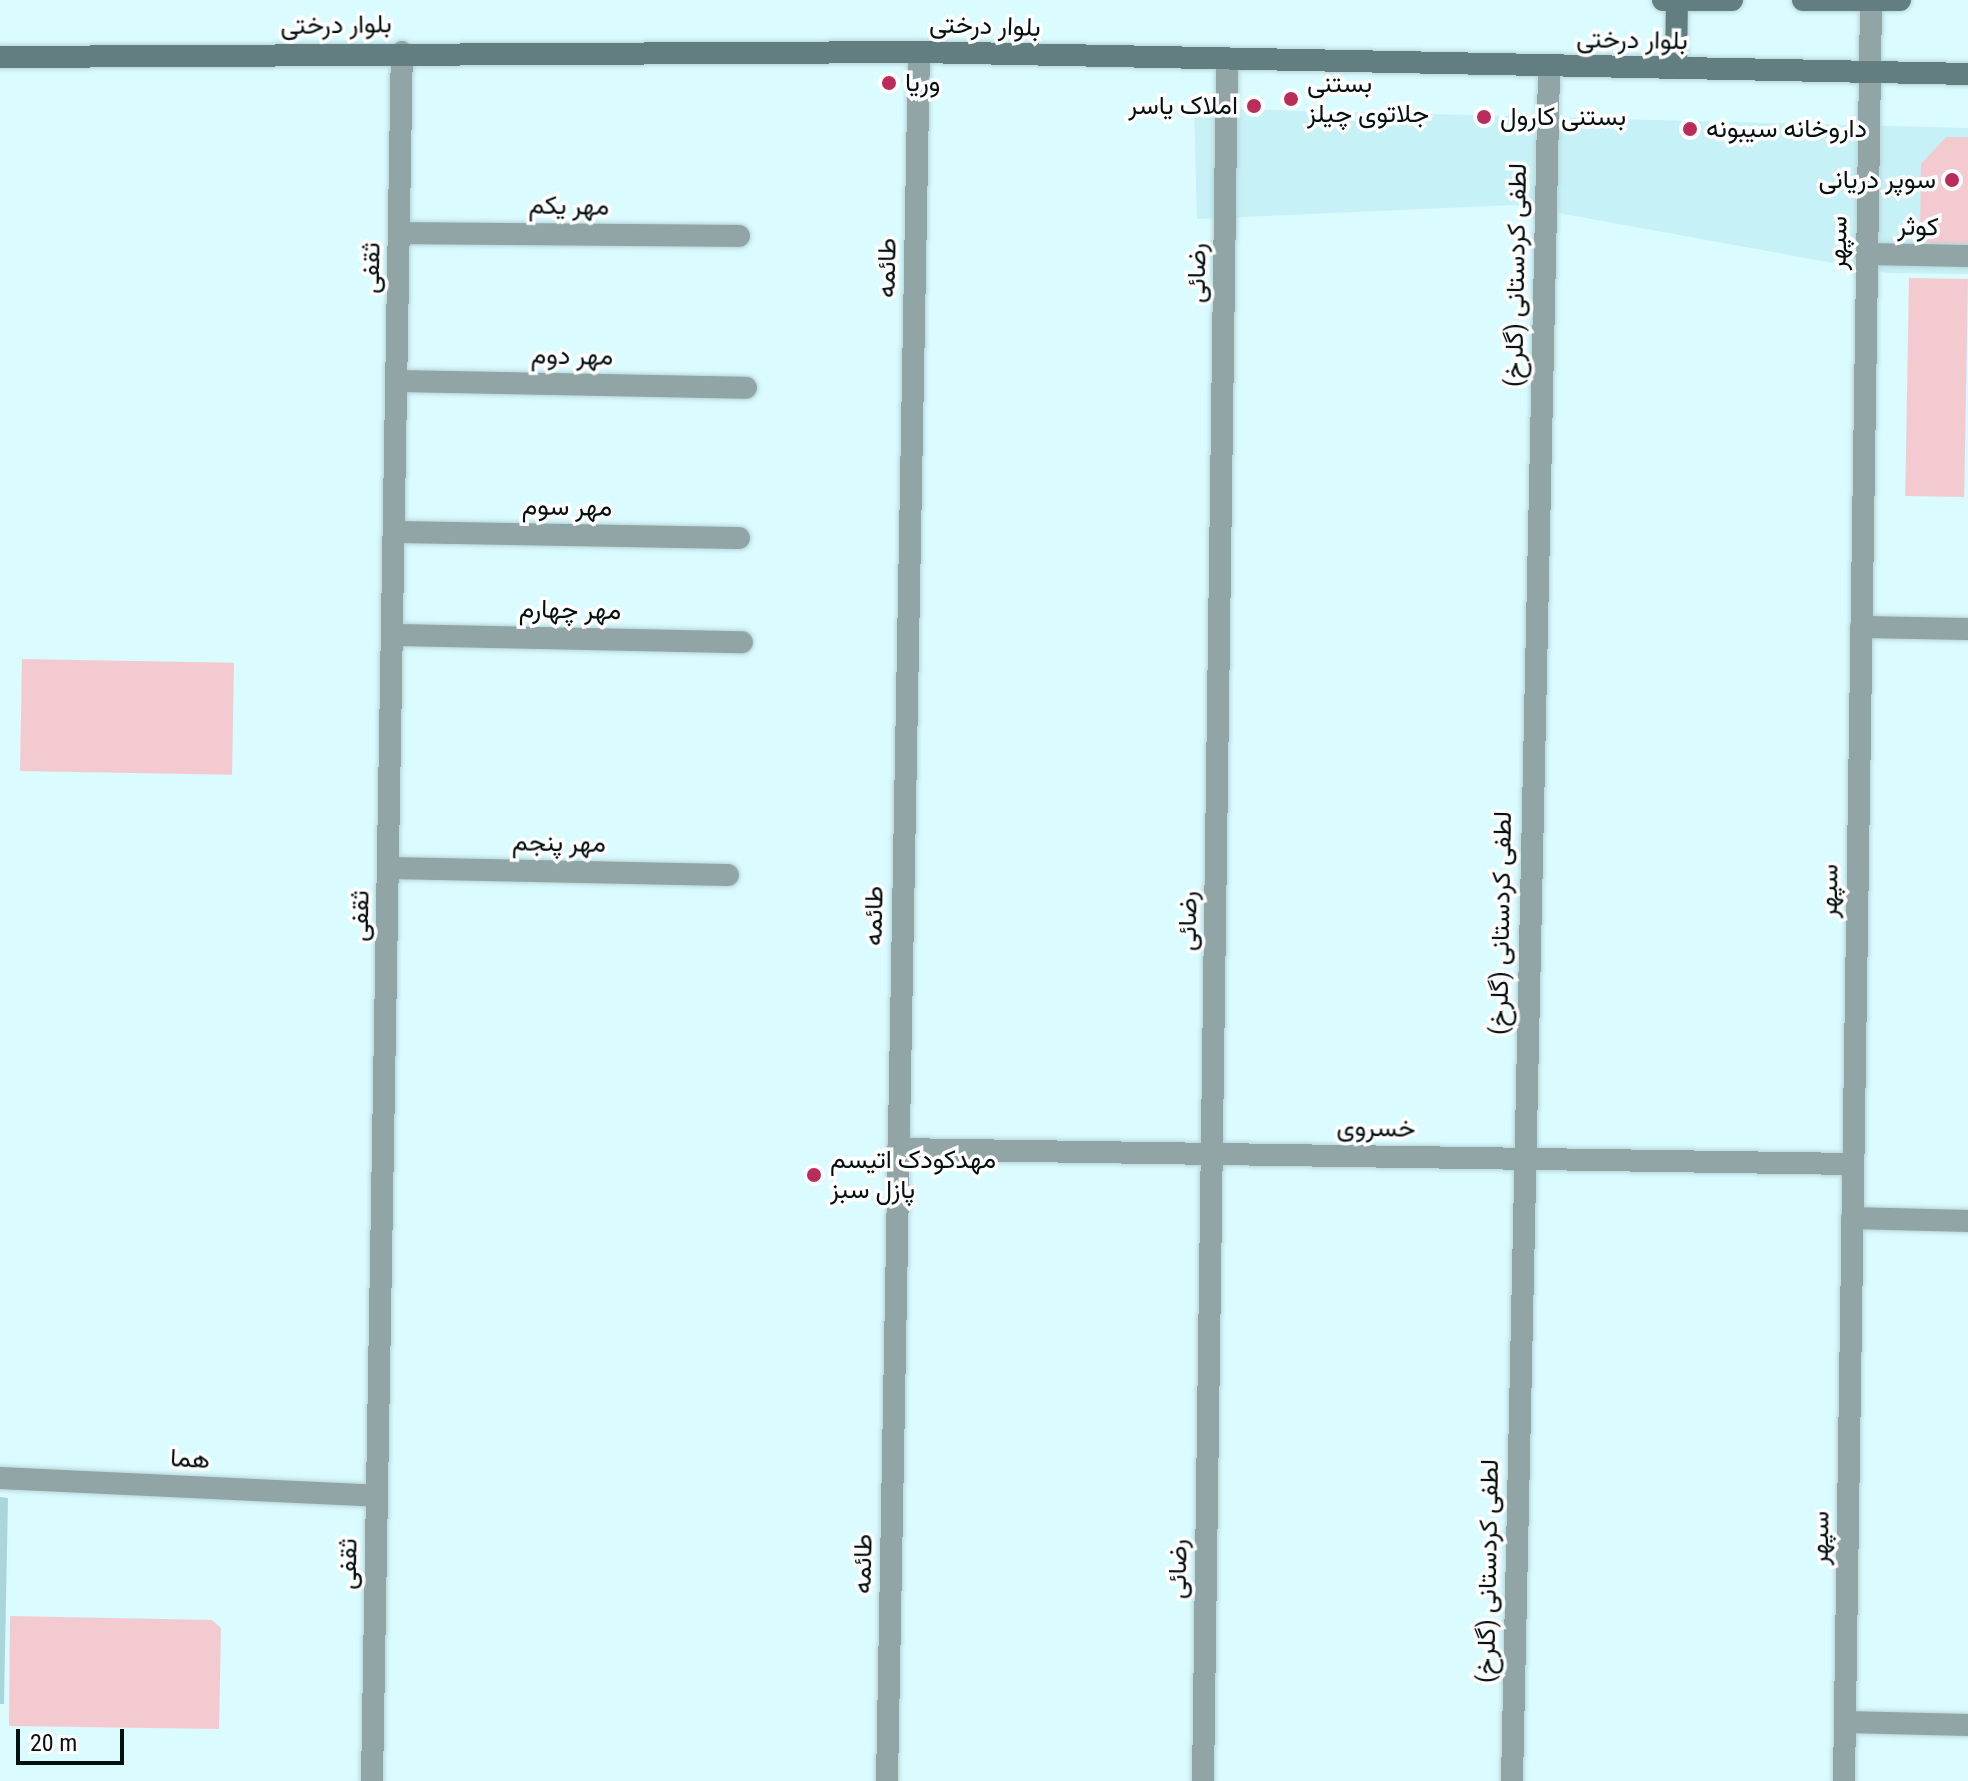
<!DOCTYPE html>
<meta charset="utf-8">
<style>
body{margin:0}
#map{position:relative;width:1968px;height:1781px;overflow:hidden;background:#dafbff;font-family:"Roboto Condensed",Vazirmatn,sans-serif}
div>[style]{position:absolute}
.built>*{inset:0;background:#c6f1f6}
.green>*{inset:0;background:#aad6db}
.building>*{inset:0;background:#f4cad1;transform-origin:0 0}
.roads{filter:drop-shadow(0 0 2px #b8d5d9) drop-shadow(0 0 2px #b8d5d9)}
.minor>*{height:22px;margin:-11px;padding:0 11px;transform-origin:11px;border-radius:11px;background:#91a4a6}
.tertiary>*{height:22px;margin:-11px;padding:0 11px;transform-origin:11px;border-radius:11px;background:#91a4a6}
.secondary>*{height:22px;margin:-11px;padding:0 11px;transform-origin:11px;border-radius:11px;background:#627e80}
.dots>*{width:22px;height:22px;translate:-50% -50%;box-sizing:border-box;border:4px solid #fff;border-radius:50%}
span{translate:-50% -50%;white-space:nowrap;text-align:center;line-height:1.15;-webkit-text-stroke:7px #fff;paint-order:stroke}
.street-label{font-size:26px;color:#040f10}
.poi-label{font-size:26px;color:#040f10}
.left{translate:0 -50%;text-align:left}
.right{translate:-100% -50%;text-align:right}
.scale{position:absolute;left:16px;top:1729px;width:108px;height:36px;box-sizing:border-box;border:4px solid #040f10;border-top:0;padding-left:10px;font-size:24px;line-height:28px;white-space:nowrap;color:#040f10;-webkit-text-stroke:6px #fff;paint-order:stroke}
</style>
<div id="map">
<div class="built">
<i style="clip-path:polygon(1194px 108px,1968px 128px,1968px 274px,1888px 273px,1514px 205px,1197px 219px)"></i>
</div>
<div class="green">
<i style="clip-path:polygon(0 1497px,8px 1498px,4px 1704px,0 1704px)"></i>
</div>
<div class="building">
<i style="clip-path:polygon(1946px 137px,1968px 137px,1968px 254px,1946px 254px,1920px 237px,1921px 164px)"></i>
<i style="left:1909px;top:278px;width:59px;height:218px;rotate:1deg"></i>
<i style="left:22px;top:659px;width:212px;height:112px;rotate:1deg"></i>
<i style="clip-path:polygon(10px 1616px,212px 1620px,221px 1628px,219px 1729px,9px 1726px)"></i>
</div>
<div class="roads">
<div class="minor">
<i style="left:399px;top:233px;width:340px;rotate:0.5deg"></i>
<i style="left:1866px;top:254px;width:102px;rotate:1.1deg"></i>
<i style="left:397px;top:381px;width:349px;rotate:1.1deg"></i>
<i style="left:395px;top:532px;width:344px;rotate:1deg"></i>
<i style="left:1861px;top:627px;width:107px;rotate:1.1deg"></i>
<i style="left:397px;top:635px;width:345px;rotate:1.2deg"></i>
<i style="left:389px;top:868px;width:339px;rotate:1.2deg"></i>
<i style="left:898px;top:1149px;width:955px;rotate:0.9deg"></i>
<i style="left:1852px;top:1218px;width:116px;rotate:1.5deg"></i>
<i style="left:0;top:1478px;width:377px;rotate:2.7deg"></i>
<i style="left:372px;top:1781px;width:1729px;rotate:-89.01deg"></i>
<i style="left:887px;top:1781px;width:1729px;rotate:-88.94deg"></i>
<i style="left:1203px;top:1781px;width:1719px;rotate:-89.2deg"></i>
<i style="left:1512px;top:1781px;width:1714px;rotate:-88.76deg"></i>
</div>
<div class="tertiary">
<i style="left:1845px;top:1722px;width:123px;rotate:1.4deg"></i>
<i style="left:1844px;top:1781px;width:1781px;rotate:-89.13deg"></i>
</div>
<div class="secondary">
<i style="left:1663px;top:0;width:69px"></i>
<i style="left:1803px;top:0;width:97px"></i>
<i style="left:0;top:57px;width:919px;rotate:-0.31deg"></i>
<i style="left:919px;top:52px;width:1049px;rotate:1.2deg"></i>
<i style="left:1676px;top:68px;width:68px;rotate:-89.2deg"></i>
</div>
</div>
<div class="dots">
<i style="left:889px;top:83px;background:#bb2c5a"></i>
<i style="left:1291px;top:99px;background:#bb2c5a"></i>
<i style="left:1254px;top:106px;background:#bb2c5a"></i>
<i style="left:1484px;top:117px;background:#bb2c5a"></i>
<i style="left:1690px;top:129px;background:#bb2c5a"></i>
<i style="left:1952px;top:180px;background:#bb2c5a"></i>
<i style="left:814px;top:1175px;background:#bb2c5a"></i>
</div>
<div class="street-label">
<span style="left:336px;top:25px;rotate:-1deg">بلوار درختی</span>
<span style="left:985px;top:26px;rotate:2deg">بلوار درختی</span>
<span style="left:1632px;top:40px;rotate:1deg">بلوار درختی</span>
<span style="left:569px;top:206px;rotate:1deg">مهر یکم</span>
<span style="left:1918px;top:227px;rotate:1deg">کوثر</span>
<span style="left:1838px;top:243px;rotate:-89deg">سپهر</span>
<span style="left:371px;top:268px;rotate:-89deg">ثقفی</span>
<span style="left:887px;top:268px;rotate:-89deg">طائمه</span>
<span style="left:1197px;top:273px;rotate:-89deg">رضائی</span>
<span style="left:1516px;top:275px;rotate:-89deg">لطفی کردستانی (گلرخ)</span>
<span style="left:572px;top:356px;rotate:1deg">مهر دوم</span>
<span style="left:567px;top:507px;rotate:1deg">مهر سوم</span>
<span style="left:570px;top:610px;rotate:1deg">مهر چهارم</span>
<span style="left:559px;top:843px;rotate:1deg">مهر پنجم</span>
<span style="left:1829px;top:891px;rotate:-89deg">سپهر</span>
<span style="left:360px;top:916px;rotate:-89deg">ثقفی</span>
<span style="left:874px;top:916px;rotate:-89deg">طائمه</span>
<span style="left:1188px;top:921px;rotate:-89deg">رضائی</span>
<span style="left:1501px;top:923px;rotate:-89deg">لطفی کردستانی (گلرخ)</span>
<span style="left:1376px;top:1128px;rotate:1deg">خسروی</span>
<span style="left:190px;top:1459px;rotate:3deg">هما</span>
<span style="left:1820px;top:1538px;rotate:-89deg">سپهر</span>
<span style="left:348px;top:1564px;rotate:-89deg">ثقفی</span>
<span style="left:863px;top:1564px;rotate:-89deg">طائمه</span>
<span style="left:1178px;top:1569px;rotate:-89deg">رضائی</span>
<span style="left:1488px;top:1571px;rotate:-89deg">لطفی کردستانی (گلرخ)</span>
</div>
<div class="poi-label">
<span class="left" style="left:905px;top:83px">وریا</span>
<span class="left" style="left:1307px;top:99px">بستنی<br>جلاتوی چیلز</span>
<span class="right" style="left:1238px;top:106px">املاک یاسر</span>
<span class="left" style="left:1500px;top:117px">بستنی کارول</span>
<span class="left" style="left:1706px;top:129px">داروخانه سیبونه</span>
<span class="right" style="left:1936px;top:180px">سوپر دریانی</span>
<span class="left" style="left:830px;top:1175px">مهدکودک اتیسم<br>پازل سبز</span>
</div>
<div class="scale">20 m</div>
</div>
